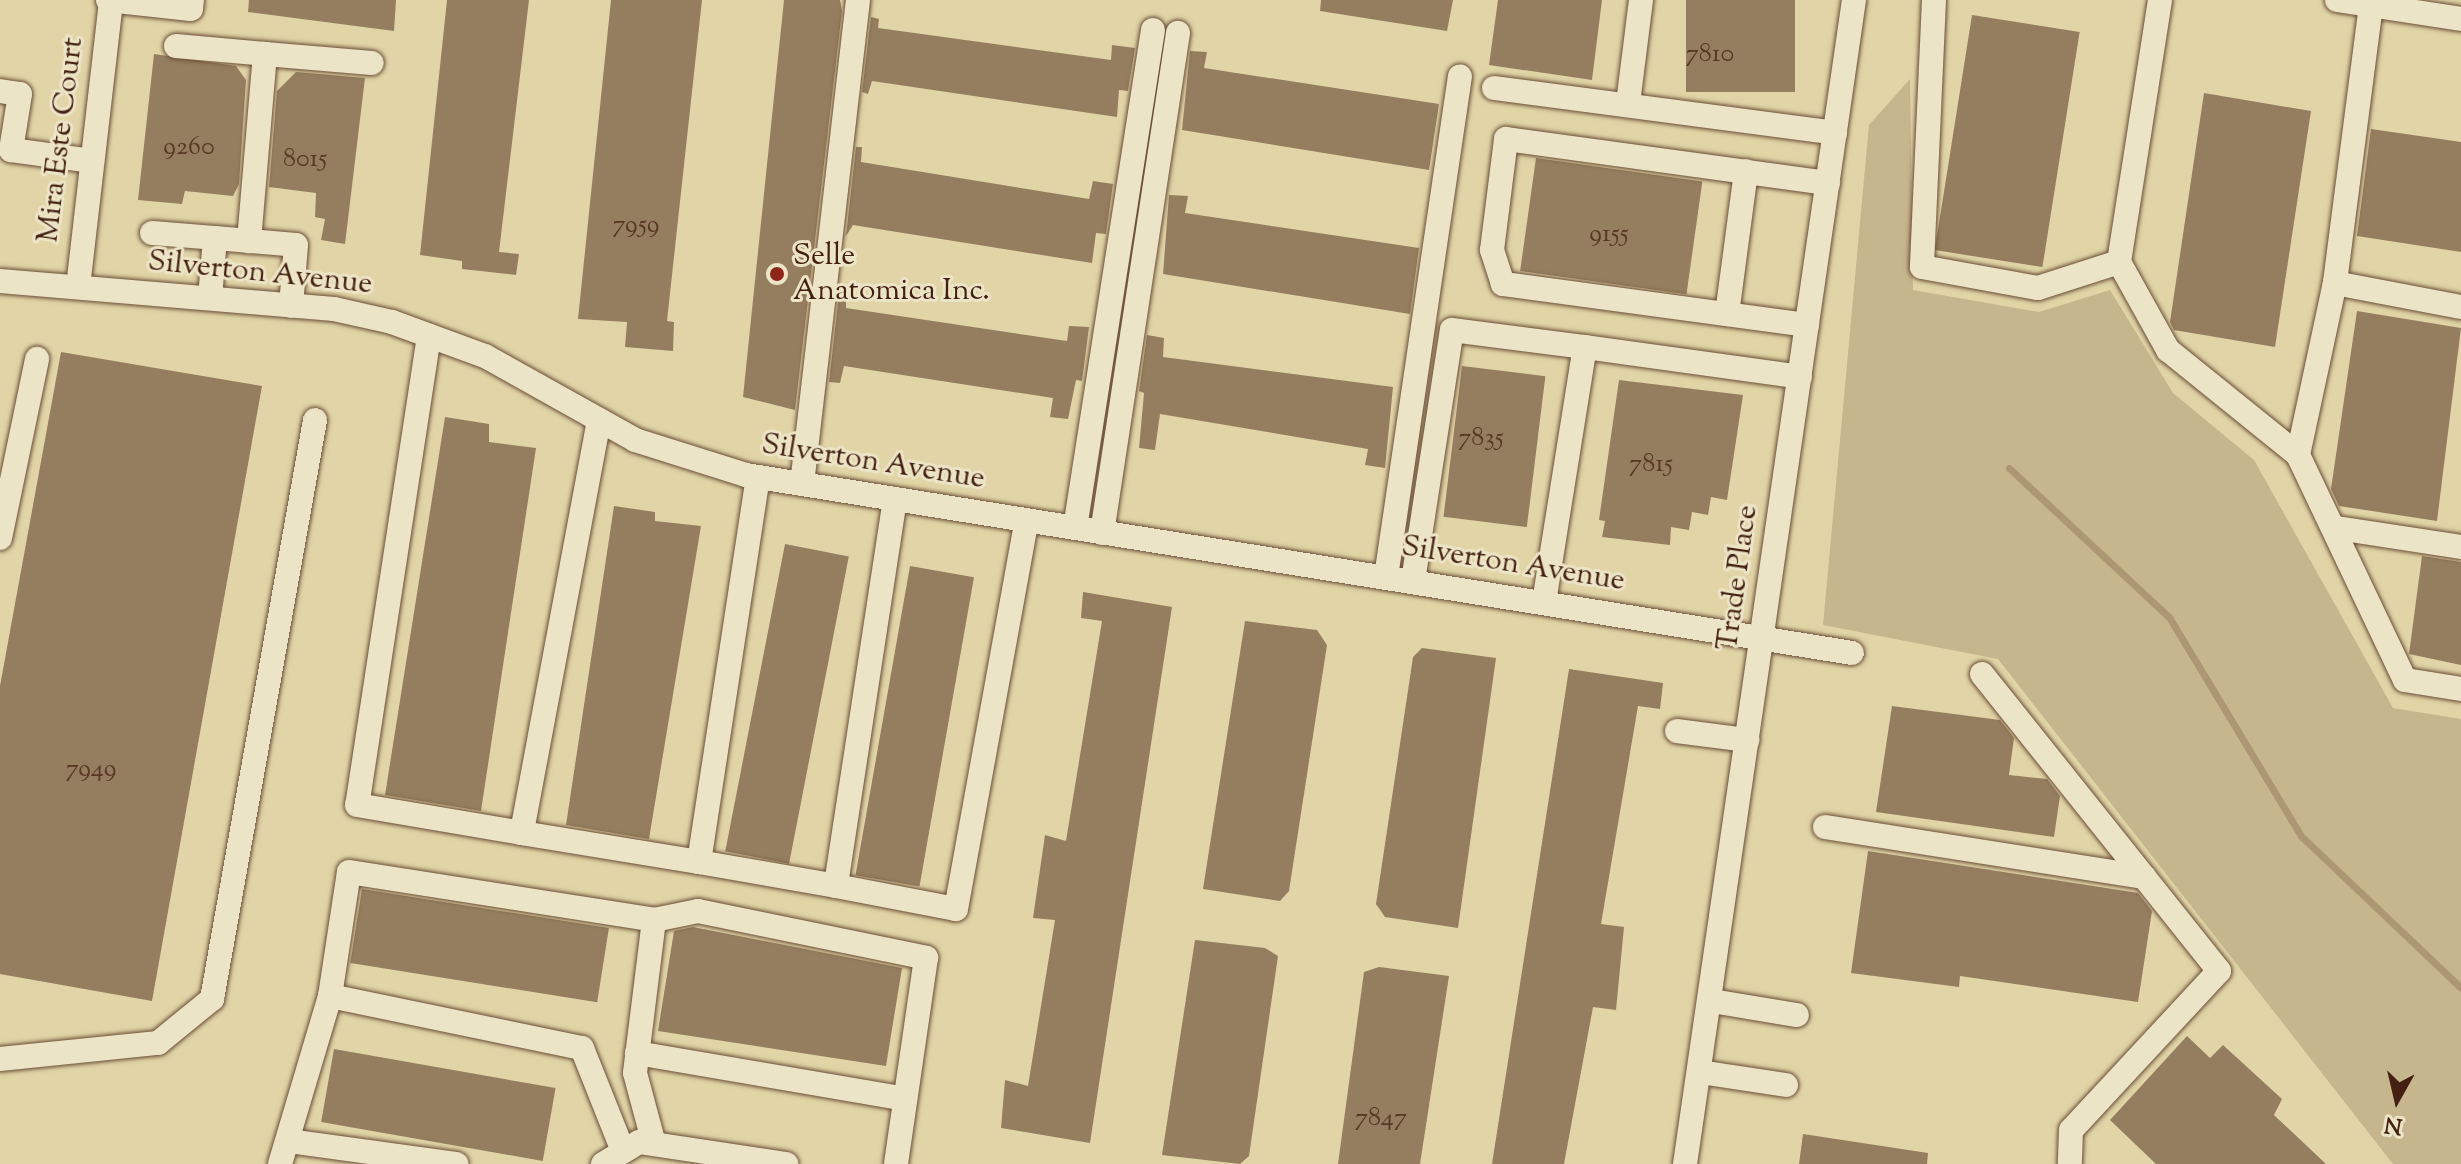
<!DOCTYPE html>
<style>
body{margin:0}
#map{position:relative;width:2461px;height:1164px;overflow:hidden;background:#e1d5a7;font-family:"Sorts Mill Goudy",serif}
div>[style]{position:absolute}
.green>*{inset:0;background:#c6b68e}
.stream>*{height:7px;margin:-3.5px;padding:0 3.5px;transform-origin:3.5px;border-radius:3.5px;background:#ab9774}
.building>*{inset:0;background:#957e5f;transform-origin:0 0}
.roads{filter:drop-shadow(0 0 2px #6a4d36) drop-shadow(0 0 2px #6a4d36)}
.minor>*{height:24px;margin:-12px;padding:0 12px;transform-origin:12px;border-radius:12px;background:#ece4c6}
.dots>*{width:22px;height:22px;translate:-50% -50%;box-sizing:border-box;border:4px solid #ece4c6;border-radius:50%}
span{translate:-50% -50%;white-space:nowrap;text-align:center;line-height:1.15;-webkit-text-stroke:6px #ece4c6;paint-order:stroke}
.number-label{font-size:26px;color:#583824}
.number-label span{-webkit-text-stroke-width:0}
.street-label{font-size:30px;color:#432011}
.poi-label{font-size:30px;color:#432011}
.left{translate:0 -50%;text-align:left}
.north{position:absolute;left:2357px;top:1060px;width:80px;height:80px;-webkit-text-stroke:6px #ece4c6;paint-order:stroke;rotate:188deg;font-size:22px;font-weight:700;line-height:32px;text-align:center;color:#432011}
.north::after{content:'';display:block;margin:auto;width:28px;height:36px;background:#432011;clip-path:polygon(50% 0,100% 100%,50% 72%,0 100%)}
</style>
<div id="map">
<div class="green">
<i style="clip-path:polygon(1910px 79px,1913px 290px,2039px 312px,2110px 290px,2173px 393px,2254px 460px,2393px 708px,2461px 719px,2461px 1164px,2393px 1164px,1998px 659px,1823px 625px,1869px 125px)"></i>
</div>
<div class="stream">
<i style="left:2009px;top:468px;width:219px;rotate:43deg"></i>
<i style="left:2169px;top:617px;width:256px;rotate:58.9deg"></i>
<i style="left:2301px;top:836px;width:221px;rotate:43.5deg"></i>
</div>
<div class="building">
<i style="clip-path:polygon(249px 0,396px 0,394px 31px,248px 12px)"></i>
<i style="clip-path:polygon(447px 0,529px 0,499px 252px,519px 254px,516px 275px,462px 269px,462px 261px,420px 255px)"></i>
<i style="clip-path:polygon(611px 0,702px 0,667px 321px,674px 322px,673px 351px,625px 347px,627px 322px,578px 319px)"></i>
<i style="clip-path:polygon(784px 0,840px 0,842px 11px,795px 410px,743px 397px)"></i>
<i style="clip-path:polygon(1321px 0,1453px 0,1447px 31px,1320px 11px)"></i>
<i style="clip-path:polygon(1498px 0,1602px 0,1592px 80px,1489px 65px)"></i>
<i style="left:1686px;top:0;width:109px;height:92px"></i>
<i style="left:1972px;top:15px;width:109px;height:238px;rotate:9deg"></i>
<i style="clip-path:polygon(871px 17px,879px 19px,878px 28px,1111px 60px,1112px 45px,1135px 48px,1128px 91px,1119px 90px,1117px 117px,872px 81px,868px 94px,862px 92px)"></i>
<i style="clip-path:polygon(1190px 51px,1207px 52px,1204px 68px,1439px 104px,1429px 170px,1182px 130px)"></i>
<i style="clip-path:polygon(154px 54px,236px 66px,246px 80px,239px 184px,233px 196px,185px 191px,182px 204px,138px 200px)"></i>
<i style="clip-path:polygon(296px 72px,365px 78px,345px 244px,321px 240px,325px 219px,315px 217px,316px 193px,269px 187px,277px 91px)"></i>
<i style="clip-path:polygon(2204px 93px,2311px 111px,2275px 347px,2174px 330px,2170px 322px)"></i>
<i style="clip-path:polygon(2371px 129px,2461px 142px,2461px 252px,2357px 236px)"></i>
<i style="clip-path:polygon(856px 147px,862px 147px,861px 162px,1089px 199px,1093px 181px,1113px 184px,1106px 234px,1096px 233px,1092px 263px,853px 225px,846px 236px)"></i>
<i style="left:1536px;top:158px;width:168px;height:114px;rotate:8deg"></i>
<i style="clip-path:polygon(1169px 195px,1188px 196px,1185px 213px,1419px 248px,1410px 314px,1163px 274px)"></i>
<i style="clip-path:polygon(839px 294px,846px 295px,846px 308px,1067px 341px,1069px 326px,1089px 327px,1082px 381px,1076px 380px,1068px 419px,1050px 417px,1053px 398px,844px 366px,840px 383px,829px 382px)"></i>
<i style="clip-path:polygon(2357px 311px,2461px 328px,2437px 521px,2339px 506px,2331px 489px)"></i>
<i style="clip-path:polygon(1147px 335px,1164px 338px,1163px 357px,1393px 387px,1385px 468px,1365px 465px,1368px 449px,1160px 414px,1155px 450px,1139px 448px,1144px 393px,1139px 391px)"></i>
<i style="clip-path:polygon(61px 352px,262px 386px,152px 1001px,0 974px,0 686px)"></i>
<i style="left:1462px;top:366px;width:84px;height:152px;rotate:7deg"></i>
<i style="clip-path:polygon(1619px 380px,1743px 395px,1727px 500px,1711px 497px,1708px 515px,1692px 512px,1689px 530px,1671px 527px,1670px 545px,1602px 537px,1605px 521px,1599px 520px)"></i>
<i style="clip-path:polygon(445px 417px,489px 424px,489px 442px,536px 448px,481px 811px,385px 795px)"></i>
<i style="clip-path:polygon(614px 506px,655px 512px,655px 521px,701px 526px,649px 839px,566px 825px)"></i>
<i style="left:785px;top:544px;width:65px;height:313px;rotate:11deg"></i>
<i style="clip-path:polygon(2422px 556px,2461px 562px,2461px 665px,2409px 654px)"></i>
<i style="left:910px;top:566px;width:65px;height:314px;rotate:10deg"></i>
<i style="clip-path:polygon(1083px 592px,1172px 607px,1090px 1143px,1001px 1128px,1005px 1080px,1028px 1086px,1055px 920px,1033px 918px,1045px 835px,1066px 841px,1102px 621px,1081px 618px)"></i>
<i style="clip-path:polygon(1245px 621px,1317px 630px,1327px 645px,1289px 891px,1280px 901px,1203px 889px)"></i>
<i style="clip-path:polygon(1422px 648px,1496px 658px,1458px 928px,1385px 917px,1376px 904px,1413px 657px)"></i>
<i style="clip-path:polygon(1569px 669px,1663px 683px,1660px 709px,1638px 706px,1601px 924px,1624px 927px,1616px 1010px,1593px 1007px,1564px 1164px,1492px 1164px)"></i>
<i style="clip-path:polygon(1892px 706px,2000px 720px,2014px 738px,2009px 775px,2047px 779px,2060px 796px,2054px 837px,1876px 812px)"></i>
<i style="clip-path:polygon(1868px 851px,2138px 893px,2152px 911px,2138px 1002px,1960px 976px,1959px 987px,1851px 973px)"></i>
<i style="left:362px;top:889px;width:250px;height:75px;rotate:9deg"></i>
<i style="clip-path:polygon(693px 927px,902px 968px,886px 1066px,658px 1031px,674px 931px)"></i>
<i style="clip-path:polygon(1195px 940px,1265px 948px,1278px 956px,1249px 1156px,1240px 1164px,1162px 1155px)"></i>
<i style="clip-path:polygon(1379px 967px,1449px 976px,1420px 1164px,1338px 1164px,1364px 972px)"></i>
<i style="clip-path:polygon(2187px 1036px,2210px 1058px,2223px 1045px,2282px 1099px,2274px 1115px,2326px 1164px,2156px 1164px,2110px 1120px)"></i>
<i style="left:334px;top:1049px;width:225px;height:74px;rotate:10deg"></i>
<i style="clip-path:polygon(1803px 1134px,1928px 1153px,1927px 1164px,1799px 1164px)"></i>
</div>
<div class="roads">
<div class="minor">
<i style="left:108px;top:0;width:83px;rotate:6.2deg"></i>
<i style="left:191px;top:9px;width:9px;rotate:-84deg"></i>
<i style="left:1934px;top:0;width:267px;rotate:92.6deg"></i>
<i style="left:1922px;top:267px;width:118px;rotate:10.3deg"></i>
<i style="left:2038px;top:288px;width:85px;rotate:-17.8deg"></i>
<i style="left:2119px;top:262px;width:101px;rotate:60.9deg"></i>
<i style="left:2168px;top:350px;width:167px;rotate:38.9deg"></i>
<i style="left:2298px;top:455px;width:176px;rotate:-77.9deg"></i>
<i style="left:2337px;top:0;width:125px;rotate:8.7deg"></i>
<i style="left:2371px;top:5px;width:280px;rotate:97.4deg"></i>
<i style="left:2335px;top:283px;width:128px;rotate:10.8deg"></i>
<i style="left:176px;top:46px;width:89px;rotate:5.1deg"></i>
<i style="left:265px;top:54px;width:188px;rotate:94.9deg"></i>
<i style="left:265px;top:54px;width:107px;rotate:4.8deg"></i>
<i style="left:1494px;top:88px;width:344px;rotate:7.5deg"></i>
<i style="left:0;top:91px;width:20px;rotate:9deg"></i>
<i style="left:20px;top:94px;width:57px;rotate:99.1deg"></i>
<i style="left:11px;top:150px;width:82px;rotate:7.7deg"></i>
<i style="left:1628px;top:103px;width:104px;rotate:-82.8deg"></i>
<i style="left:152px;top:233px;width:63px;rotate:4.5deg"></i>
<i style="left:2119px;top:262px;width:265px;rotate:-81.1deg"></i>
<i style="left:0;top:281px;width:335px;rotate:4.8deg"></i>
<i style="left:334px;top:309px;width:59px;rotate:12.6deg"></i>
<i style="left:392px;top:322px;width:99px;rotate:20.1deg"></i>
<i style="left:485px;top:356px;width:172px;rotate:29.2deg"></i>
<i style="left:635px;top:440px;width:116px;rotate:17.5deg"></i>
<i style="left:746px;top:475px;width:1120px;rotate:9.14deg"></i>
<i style="left:78px;top:287px;width:289px;rotate:-83.4deg"></i>
<i style="left:210px;top:298px;width:60px;rotate:-85.2deg"></i>
<i style="left:215px;top:238px;width:81px;rotate:4.9deg"></i>
<i style="left:296px;top:245px;width:61px;rotate:94.7deg"></i>
<i style="left:1727px;top:314px;width:144px;rotate:-82.4deg"></i>
<i style="left:1807px;top:325px;width:307px;rotate:-172.3deg"></i>
<i style="left:1503px;top:284px;width:36px;rotate:-108deg"></i>
<i style="left:1492px;top:250px;width:112px;rotate:-82.8deg"></i>
<i style="left:1506px;top:139px;width:325px;rotate:7.8deg"></i>
<i style="left:429px;top:336px;width:474px;rotate:98.7deg"></i>
<i style="left:357px;top:805px;width:167px;rotate:9.6deg"></i>
<i style="left:599px;top:420px;width:420px;rotate:100.6deg"></i>
<i style="left:522px;top:833px;width:179px;rotate:9.3deg"></i>
<i style="left:699px;top:862px;width:389px;rotate:-81.3deg"></i>
<i style="left:2298px;top:455px;width:249px;rotate:64.6deg"></i>
<i style="left:2405px;top:680px;width:57px;rotate:9.1deg"></i>
<i style="left:802px;top:484px;width:487px;rotate:-83.4deg"></i>
<i style="left:895px;top:499px;width:391px;rotate:98.7deg"></i>
<i style="left:836px;top:886px;width:122px;rotate:10.9deg"></i>
<i style="left:956px;top:909px;width:395px;rotate:-79.7deg"></i>
<i style="left:1075px;top:528px;width:504px;rotate:-81.1deg"></i>
<i style="left:2337px;top:528px;width:125px;rotate:8.7deg"></i>
<i style="left:1102px;top:533px;width:506px;rotate:-81.36deg"></i>
<i style="left:0;top:538px;width:183px;rotate:-78.3deg"></i>
<i style="left:1386px;top:577px;width:506px;rotate:-81.6deg"></i>
<i style="left:1413px;top:581px;width:254px;rotate:-81.2deg"></i>
<i style="left:1452px;top:330px;width:134px;rotate:7.3deg"></i>
<i style="left:1544px;top:602px;width:258px;rotate:-80.9deg"></i>
<i style="left:1585px;top:347px;width:217px;rotate:7.9deg"></i>
<i style="left:1982px;top:674px;width:380px;rotate:51.4deg"></i>
<i style="left:2219px;top:971px;width:217px;rotate:132.9deg"></i>
<i style="left:2071px;top:1130px;width:34px;rotate:92deg"></i>
<i style="left:1677px;top:731px;width:71px;rotate:7.3deg"></i>
<i style="left:1825px;top:827px;width:323px;rotate:8.9deg"></i>
<i style="left:699px;top:862px;width:139px;rotate:9.9deg"></i>
<i style="left:654px;top:920px;width:45px;rotate:-11.6deg"></i>
<i style="left:698px;top:911px;width:233px;rotate:11.6deg"></i>
<i style="left:926px;top:958px;width:208px;rotate:98.3deg"></i>
<i style="left:330px;top:996px;width:257px;rotate:11.7deg"></i>
<i style="left:582px;top:1048px;width:111px;rotate:68.3deg"></i>
<i style="left:1712px;top:1001px;width:86px;rotate:9.4deg"></i>
<i style="left:637px;top:1053px;width:272px;rotate:9.7deg"></i>
<i style="left:0;top:1059px;width:159px;rotate:-5.8deg"></i>
<i style="left:158px;top:1043px;width:70px;rotate:-39.2deg"></i>
<i style="left:212px;top:999px;width:588px;rotate:-79.91deg"></i>
<i style="left:1700px;top:1072px;width:87px;rotate:8.6deg"></i>
<i style="left:289px;top:1141px;width:169px;rotate:7.8deg"></i>
<i style="left:280px;top:1164px;width:175px;rotate:-73.4deg"></i>
<i style="left:330px;top:996px;width:125px;rotate:-81.3deg"></i>
<i style="left:349px;top:872px;width:309px;rotate:8.9deg"></i>
<i style="left:654px;top:920px;width:154px;rotate:97.1deg"></i>
<i style="left:635px;top:1073px;width:73px;rotate:75deg"></i>
<i style="left:603px;top:1164px;width:42px;rotate:-31.4deg"></i>
<i style="left:639px;top:1142px;width:149px;rotate:8.5deg"></i>
<i style="left:1685px;top:1164px;width:1176px;rotate:-81.74deg"></i>
</div>
</div>
<div class="dots">
<i style="left:777px;top:274px;background:#8f2418"></i>
</div>
<div class="number-label">
<span style="left:1710px;top:55px">7810</span>
<span style="left:189px;top:148px">9260</span>
<span style="left:305px;top:160px">8015</span>
<span style="left:636px;top:226px">7959</span>
<span style="left:1609px;top:235px">9155</span>
<span style="left:1481px;top:439px">7835</span>
<span style="left:1651px;top:465px">7815</span>
<span style="left:91px;top:770px">7949</span>
<span style="left:1381px;top:1119px">7847</span>
</div>
<div class="street-label">
<span style="left:62px;top:140px;rotate:-83deg">Mira Este Court</span>
<span style="left:260px;top:274px;rotate:6deg">Silverton Avenue</span>
<span style="left:873px;top:463px;rotate:9deg">Silverton Avenue</span>
<span style="left:1513px;top:565px;rotate:9deg">Silverton Avenue</span>
<span style="left:1739px;top:578px;rotate:-82deg">Trade Place</span>
</div>
<div class="poi-label">
<span class="left" style="left:793px;top:274px">Selle<br>Anatomica Inc.</span>
</div>
<div class="north">N</div>
</div>
